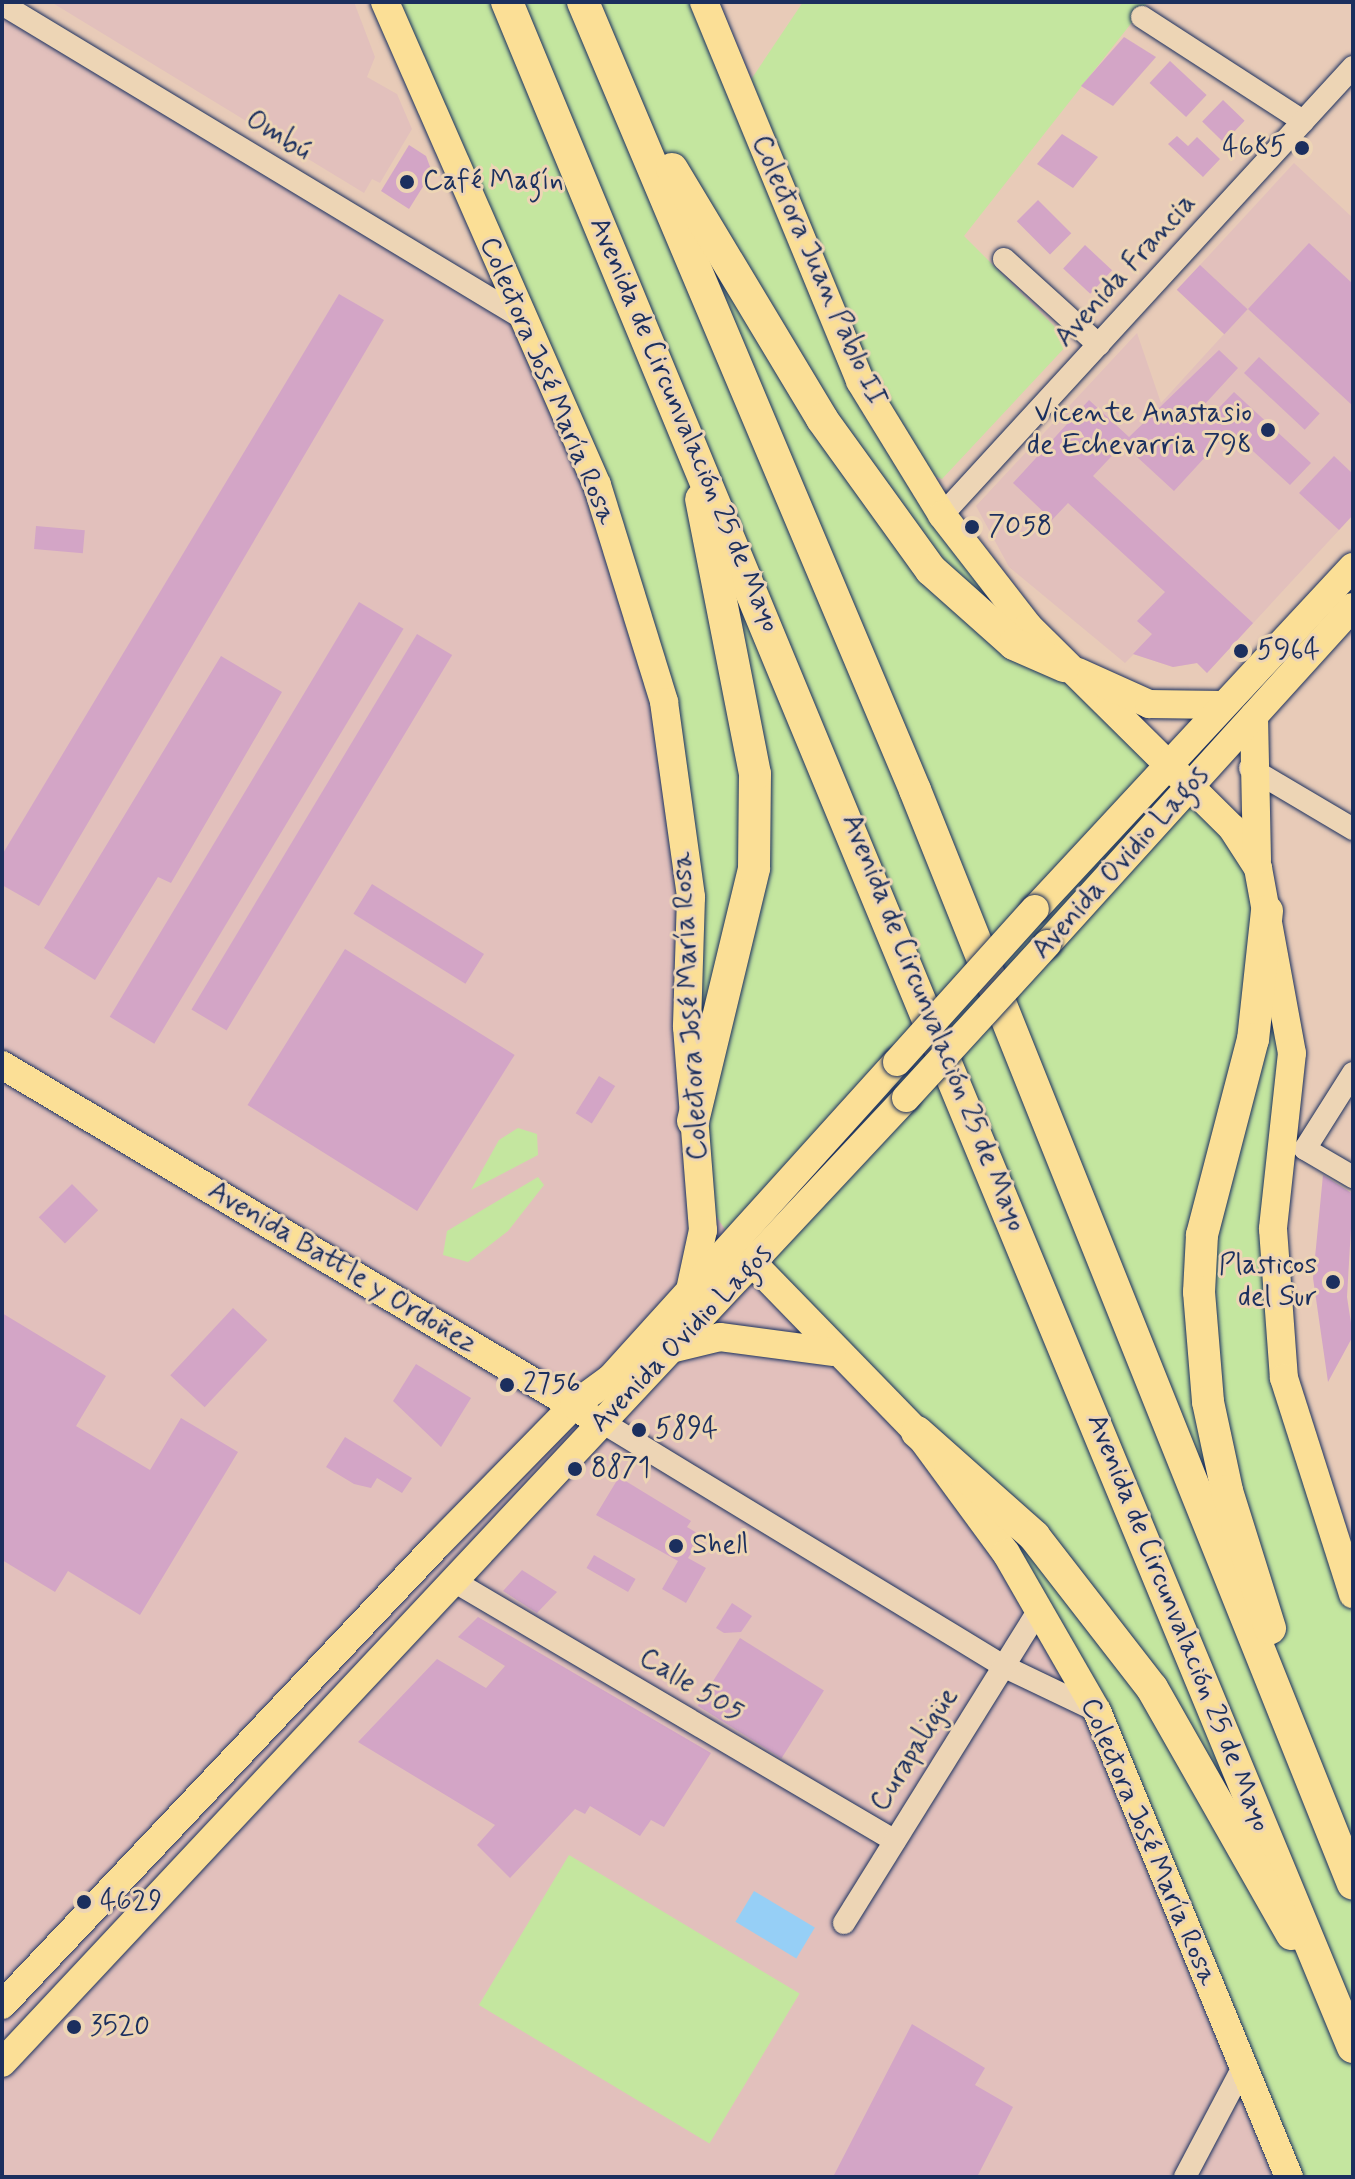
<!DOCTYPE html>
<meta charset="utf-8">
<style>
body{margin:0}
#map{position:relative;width:1355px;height:2179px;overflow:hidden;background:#e8cbb8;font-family:Mynerve,sans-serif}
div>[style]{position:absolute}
.built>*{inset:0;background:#e2c0bc}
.green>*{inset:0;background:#c4e69f;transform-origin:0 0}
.water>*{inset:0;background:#96cff6;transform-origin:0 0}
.building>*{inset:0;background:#d3a5c6;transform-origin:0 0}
.roads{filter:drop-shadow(0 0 2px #1b2f5e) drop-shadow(0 0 2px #1b2f5e)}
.minor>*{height:22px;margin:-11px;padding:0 11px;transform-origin:11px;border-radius:11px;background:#edd5b5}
.major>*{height:28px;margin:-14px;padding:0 14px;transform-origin:14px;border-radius:14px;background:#fbdf96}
.highway>*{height:32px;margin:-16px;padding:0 16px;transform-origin:16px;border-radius:16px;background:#fbdf96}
.bridges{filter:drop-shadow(0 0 2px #1b2f5e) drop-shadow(0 0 2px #1b2f5e)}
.major-bridge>*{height:28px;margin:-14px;padding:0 14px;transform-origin:14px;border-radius:14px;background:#fbdf96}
.dots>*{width:22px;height:22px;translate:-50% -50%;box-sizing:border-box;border:4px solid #edd5b5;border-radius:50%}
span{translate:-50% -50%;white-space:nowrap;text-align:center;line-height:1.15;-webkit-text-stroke:6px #edd5b5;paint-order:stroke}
.street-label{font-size:28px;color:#1b2f5e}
.poi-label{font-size:28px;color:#1b2f5e}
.right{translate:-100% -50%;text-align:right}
.left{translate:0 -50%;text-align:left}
.frame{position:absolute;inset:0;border:4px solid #1b2f5e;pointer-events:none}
</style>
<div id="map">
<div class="built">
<i style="clip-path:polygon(51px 2px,354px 2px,375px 57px,367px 77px,397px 94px,412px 129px,380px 183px,372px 179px,364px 193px)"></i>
<i style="clip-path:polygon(2px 4px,524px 319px,664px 702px,701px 1193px,734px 1243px,917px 1432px,1067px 1660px,1289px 2177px,2px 2177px)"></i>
<i style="clip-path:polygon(1294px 163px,1353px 218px,1353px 515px,1207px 673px,1197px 663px,1173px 667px,1134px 654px,1125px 663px,1009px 567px,976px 506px,1137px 333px,1161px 403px,1224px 334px,1177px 290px)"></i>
</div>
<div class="green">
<i style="clip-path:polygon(385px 2px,704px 2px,860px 381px,942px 515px,1232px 828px,1286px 994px,1273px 1294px,1353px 1594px,1353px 2177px,1289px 2177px,1170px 1897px,1006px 1553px,734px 1243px,701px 1193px,664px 702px,597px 485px)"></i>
<i style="clip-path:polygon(803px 2px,1148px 2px,964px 236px,1070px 342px,942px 479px,929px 474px,875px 382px,750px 81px)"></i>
<i style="clip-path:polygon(518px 1128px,537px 1134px,538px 1155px,471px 1190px,499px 1140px)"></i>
<i style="clip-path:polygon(538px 1177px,544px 1185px,508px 1231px,468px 1262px,443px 1255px,447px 1231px)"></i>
<i style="left:569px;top:1855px;width:269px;height:175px;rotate:31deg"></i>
</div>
<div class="water">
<i style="left:754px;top:1891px;width:71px;height:36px;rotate:31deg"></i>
</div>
<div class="building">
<i style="clip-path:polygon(1124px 37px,1156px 57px,1113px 106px,1081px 86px)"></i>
<i style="left:1170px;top:61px;width:50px;height:30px;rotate:43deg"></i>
<i style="left:1223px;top:100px;width:30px;height:30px;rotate:44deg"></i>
<i style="clip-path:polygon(1062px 134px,1098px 157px,1073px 188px,1037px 164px)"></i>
<i style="clip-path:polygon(1177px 136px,1188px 146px,1197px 137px,1220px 159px,1203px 177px,1168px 144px)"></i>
<i style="clip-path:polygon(409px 145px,426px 156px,432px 172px,409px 209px,381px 191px)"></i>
<i style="left:1038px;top:200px;width:47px;height:30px;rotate:45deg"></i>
<i style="clip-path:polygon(1309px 243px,1353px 284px,1353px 406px,1248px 309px)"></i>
<i style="left:1085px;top:245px;width:37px;height:32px;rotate:43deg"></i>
<i style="left:1200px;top:265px;width:65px;height:34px;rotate:43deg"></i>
<i style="clip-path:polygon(339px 294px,384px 320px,39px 906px,2px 885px,2px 855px)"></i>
<i style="clip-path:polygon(1219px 350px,1238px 368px,1204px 405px,1213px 414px,1234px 392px,1311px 463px,1290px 485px,1230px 430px,1174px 491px,1123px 444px,1093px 476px,1253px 623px,1207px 673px,1197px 663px,1173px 667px,1133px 654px,1152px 634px,1137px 621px,1165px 592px,1068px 503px,1052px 520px,1013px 483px,1089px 400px,1129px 437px)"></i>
<i style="left:1259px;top:357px;width:83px;height:22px;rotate:43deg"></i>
<i style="clip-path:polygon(1334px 456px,1353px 474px,1353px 515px,1339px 530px,1299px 493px)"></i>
<i style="left:36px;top:526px;width:49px;height:23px;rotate:5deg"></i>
<i style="left:359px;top:602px;width:52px;height:484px;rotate:31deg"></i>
<i style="left:417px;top:634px;width:41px;height:438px;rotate:31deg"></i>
<i style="clip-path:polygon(221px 656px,282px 692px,171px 883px,158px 877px,95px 980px,44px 948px)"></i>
<i style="left:372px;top:884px;width:132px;height:35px;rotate:32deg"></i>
<i style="left:345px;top:949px;width:200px;height:184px;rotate:32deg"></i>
<i style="left:599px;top:1076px;width:19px;height:44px;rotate:32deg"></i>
<i style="clip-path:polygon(1323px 1175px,1353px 1194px,1347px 1297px,1353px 1336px,1328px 1382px,1313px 1278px)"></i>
<i style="left:72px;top:1184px;width:37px;height:47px;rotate:45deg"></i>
<i style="left:233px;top:1308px;width:47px;height:92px;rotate:43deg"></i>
<i style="clip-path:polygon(2px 1313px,106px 1376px,76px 1426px,150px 1470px,181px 1418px,238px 1452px,140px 1615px,68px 1571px,55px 1592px,2px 1560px)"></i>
<i style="clip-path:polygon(416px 1364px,471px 1398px,441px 1447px,393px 1401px)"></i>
<i style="clip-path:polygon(345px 1437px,412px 1478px,402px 1493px,377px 1478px,371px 1488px,354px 1484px,326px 1467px)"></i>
<i style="clip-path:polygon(619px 1477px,691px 1521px,687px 1527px,702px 1536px,688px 1558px,706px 1568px,686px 1603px,662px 1589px,678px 1561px,596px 1515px)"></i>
<i style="left:594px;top:1555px;width:48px;height:15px;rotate:30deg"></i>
<i style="clip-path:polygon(522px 1570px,557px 1592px,537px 1613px,503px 1591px)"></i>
<i style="clip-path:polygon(732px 1603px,752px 1616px,741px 1632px,724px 1633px,716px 1628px)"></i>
<i style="clip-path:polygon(478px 1617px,711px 1753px,664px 1827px,651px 1820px,640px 1836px,590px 1806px,585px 1814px,575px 1809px,510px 1878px,477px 1845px,495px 1825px,358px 1742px,437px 1659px,486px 1688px,505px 1666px,458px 1637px)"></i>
<i style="left:740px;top:1638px;width:99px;height:80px;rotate:32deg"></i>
<i style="clip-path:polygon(912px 2024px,985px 2068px,975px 2085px,1013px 2107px,977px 2177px,833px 2177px)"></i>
</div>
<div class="roads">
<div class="minor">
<i style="left:2px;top:4px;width:610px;rotate:31.11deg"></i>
<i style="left:1142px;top:17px;width:192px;rotate:32.9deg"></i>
<i style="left:1004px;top:259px;width:128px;rotate:42.2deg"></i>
<i style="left:942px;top:515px;width:608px;rotate:-47.47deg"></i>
<i style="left:1250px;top:768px;width:120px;rotate:30.6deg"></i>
<i style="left:1305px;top:1149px;width:90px;rotate:-57.7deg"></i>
<i style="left:1305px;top:1149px;width:56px;rotate:30.3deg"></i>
<i style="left:602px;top:1422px;width:469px;rotate:31.3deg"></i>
<i style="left:1003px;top:1666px;width:104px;rotate:25.6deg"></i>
<i style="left:457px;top:1583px;width:508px;rotate:30.5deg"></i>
<i style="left:844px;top:1923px;width:369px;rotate:-58.1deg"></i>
<i style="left:1185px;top:2177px;width:124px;rotate:-62.2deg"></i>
</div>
<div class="major">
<i style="left:385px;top:2px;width:527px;rotate:66.3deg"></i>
<i style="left:597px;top:485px;width:227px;rotate:72.8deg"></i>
<i style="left:664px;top:702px;width:197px;rotate:82.1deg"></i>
<i style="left:691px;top:897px;width:130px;rotate:91.8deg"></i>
<i style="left:687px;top:1027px;width:204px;rotate:85.5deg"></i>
<i style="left:703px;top:1230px;width:61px;rotate:102.2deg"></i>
<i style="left:704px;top:2px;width:410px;rotate:67.6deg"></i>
<i style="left:860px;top:381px;width:157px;rotate:58.5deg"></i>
<i style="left:942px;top:515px;width:140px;rotate:52.2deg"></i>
<i style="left:1028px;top:626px;width:287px;rotate:44.7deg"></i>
<i style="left:1232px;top:828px;width:48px;rotate:57deg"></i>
<i style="left:1258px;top:868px;width:188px;rotate:79.6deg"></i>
<i style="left:1292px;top:1053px;width:177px;rotate:96.2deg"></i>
<i style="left:1273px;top:1229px;width:149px;rotate:85.8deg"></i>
<i style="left:1284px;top:1378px;width:227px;rotate:72.3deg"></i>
<i style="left:1078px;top:672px;width:78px;rotate:24.3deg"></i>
<i style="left:1149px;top:704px;width:73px;rotate:0.8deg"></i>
<i style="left:1254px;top:716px;width:144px;rotate:88.8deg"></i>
<i style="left:1035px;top:909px;width:467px;rotate:-47.1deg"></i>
<i style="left:1047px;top:944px;width:455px;rotate:-47.8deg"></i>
<i style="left:2px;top:1065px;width:681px;rotate:30.82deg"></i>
<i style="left:742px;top:1252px;width:251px;rotate:45.8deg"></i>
<i style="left:917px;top:1432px;width:150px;rotate:53.7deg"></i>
<i style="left:1006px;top:1553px;width:182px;rotate:60.1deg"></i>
<i style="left:1097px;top:1711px;width:504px;rotate:67.61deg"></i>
<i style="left:671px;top:1349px;width:50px;rotate:-13.8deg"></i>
<i style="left:720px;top:1337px;width:113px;rotate:7.6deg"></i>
<i style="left:2px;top:2005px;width:633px;rotate:-46.6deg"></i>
<i style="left:437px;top:1545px;width:196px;rotate:-45.6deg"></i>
<i style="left:574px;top:1405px;width:46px;rotate:-36.1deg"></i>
<i style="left:611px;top:1378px;width:426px;rotate:-47.9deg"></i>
<i style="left:2px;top:2063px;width:1322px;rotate:-46.87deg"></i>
</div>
<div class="highway">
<i style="left:507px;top:2px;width:2213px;rotate:67.53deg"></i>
<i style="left:583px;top:2px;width:855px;rotate:67.15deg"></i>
<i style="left:915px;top:790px;width:1178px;rotate:68.18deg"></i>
<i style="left:672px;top:169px;width:292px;rotate:59deg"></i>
<i style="left:822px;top:419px;width:186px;rotate:54.2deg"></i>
<i style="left:931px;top:570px;width:111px;rotate:41.7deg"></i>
<i style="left:1014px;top:644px;width:55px;rotate:23.7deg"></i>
<i style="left:1267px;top:911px;width:129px;rotate:96.2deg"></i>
<i style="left:1253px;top:1039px;width:203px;rotate:104.6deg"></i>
<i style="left:1202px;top:1235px;width:57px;rotate:93deg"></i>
<i style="left:1199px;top:1292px;width:110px;rotate:85.3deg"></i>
<i style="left:1208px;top:1402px;width:91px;rotate:77.9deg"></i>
<i style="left:1227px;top:1491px;width:144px;rotate:72.6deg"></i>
<i style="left:693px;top:1121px;width:260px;rotate:-76.4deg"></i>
<i style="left:754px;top:868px;width:94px;rotate:-89.4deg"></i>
<i style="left:755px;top:774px;width:280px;rotate:-101.1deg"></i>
<i style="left:917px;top:1432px;width:157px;rotate:41.6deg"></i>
<i style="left:1034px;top:1536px;width:192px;rotate:52.2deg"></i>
<i style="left:1152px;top:1688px;width:283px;rotate:60.4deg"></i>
</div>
</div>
<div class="bridges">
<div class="major-bridge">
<i style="left:897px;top:1062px;width:206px;rotate:-48deg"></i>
<i style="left:906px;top:1098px;width:209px;rotate:-47.5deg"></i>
</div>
</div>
<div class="dots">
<i style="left:1302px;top:148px;background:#1b2f5e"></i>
<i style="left:407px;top:182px;background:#1b2f5e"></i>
<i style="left:1268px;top:430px;background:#1b2f5e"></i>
<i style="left:972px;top:527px;background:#1b2f5e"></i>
<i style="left:1241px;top:651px;background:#1b2f5e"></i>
<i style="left:1333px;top:1282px;background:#1b2f5e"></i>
<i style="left:507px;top:1385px;background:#1b2f5e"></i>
<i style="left:639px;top:1430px;background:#1b2f5e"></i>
<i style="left:575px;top:1469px;background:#1b2f5e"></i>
<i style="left:676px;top:1546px;background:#1b2f5e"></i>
<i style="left:84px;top:1902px;background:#1b2f5e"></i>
<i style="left:74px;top:2027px;background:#1b2f5e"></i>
</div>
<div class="street-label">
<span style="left:278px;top:136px;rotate:31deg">Ombú</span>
<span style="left:818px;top:271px;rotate:66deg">Colectora Juan Pablo II</span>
<span style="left:1126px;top:271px;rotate:-48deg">Avenida Francia</span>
<span style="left:547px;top:381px;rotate:67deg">Colectora José María Rosa</span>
<span style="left:684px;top:425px;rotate:67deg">Avenida de Circunvalación 25 de Mayo</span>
<span style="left:1121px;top:863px;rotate:-48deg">Avenida Ovidio Lagos</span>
<span style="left:691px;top:1006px;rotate:-93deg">Colectora José María Rosa</span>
<span style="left:933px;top:1023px;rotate:68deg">Avenida de Circunvalación 25 de Mayo</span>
<span style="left:342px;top:1268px;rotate:31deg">Avenida Battle y Ordoñez</span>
<span style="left:682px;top:1339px;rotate:-46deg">Avenida Ovidio Lagos</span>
<span style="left:1178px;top:1623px;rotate:68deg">Avenida de Circunvalación 25 de Mayo</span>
<span style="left:691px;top:1686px;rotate:31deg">Calle 505</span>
<span style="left:915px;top:1750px;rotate:-58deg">Curapaligüe</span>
<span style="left:1148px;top:1842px;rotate:67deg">Colectora José María Rosa</span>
</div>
<div class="poi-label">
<span class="right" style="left:1286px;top:148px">4685</span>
<span class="left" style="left:423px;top:182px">Café Magín</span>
<span class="right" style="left:1252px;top:430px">Vicente Anastasio<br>de Echevarria 798</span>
<span class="left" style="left:988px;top:527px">7058</span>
<span class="left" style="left:1257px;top:651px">5964</span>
<span class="right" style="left:1317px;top:1282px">Plasticos<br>del Sur</span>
<span class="left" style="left:523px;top:1385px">2756</span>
<span class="left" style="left:655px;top:1430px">5894</span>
<span class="left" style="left:591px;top:1469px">8871</span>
<span class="left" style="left:692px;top:1546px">Shell</span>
<span class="left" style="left:100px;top:1902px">4629</span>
<span class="left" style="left:90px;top:2027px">3520</span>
</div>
<div class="frame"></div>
</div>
